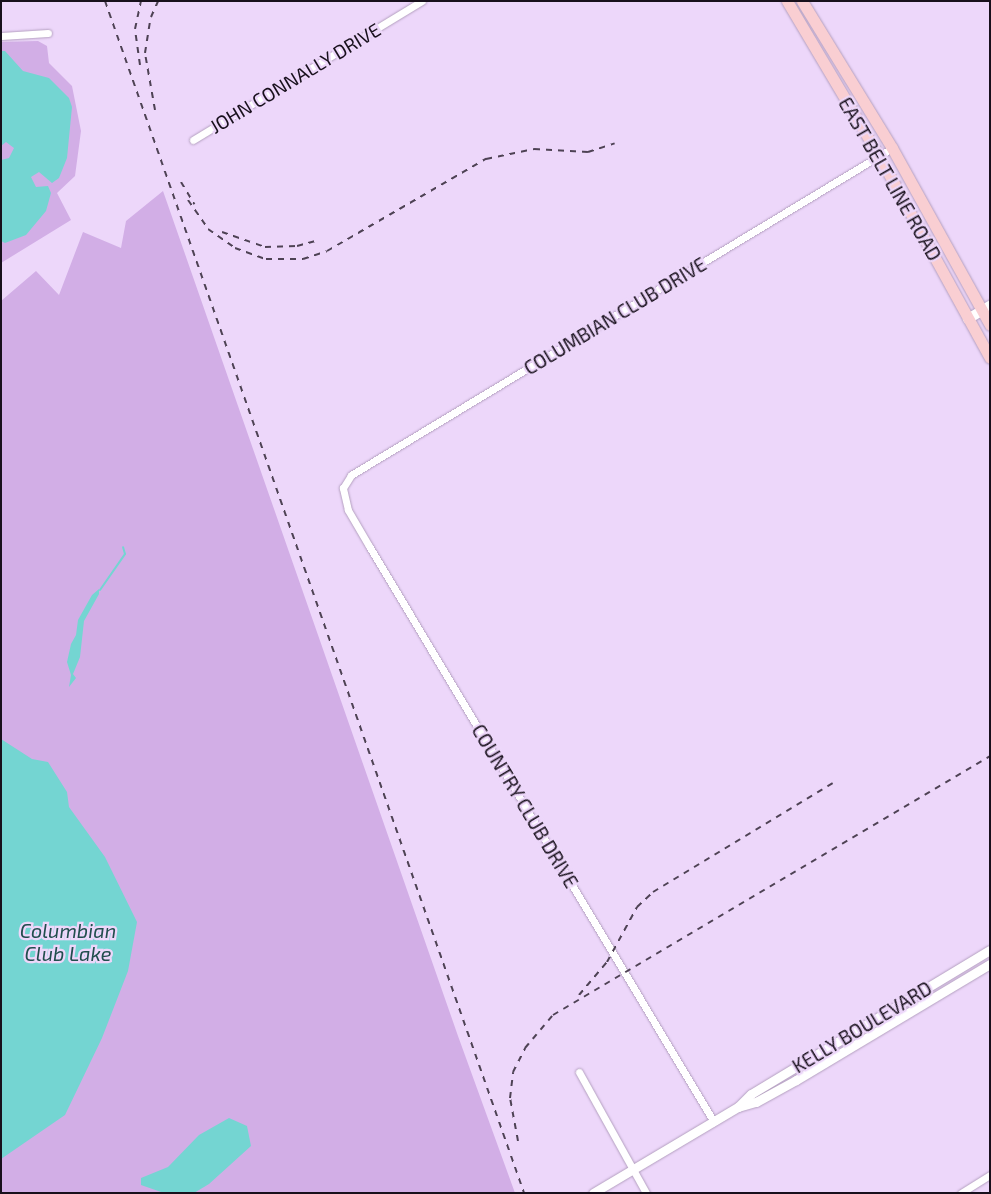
<!DOCTYPE html>
<style>
body{margin:0}
#map{position:relative;width:991px;height:1194px;overflow:hidden;background:#edd7fa;font-family:"Exo 2",sans-serif}
div>[style]{position:absolute}
.green>*{inset:0;background:#d2aee6}
.water>*{inset:0;background:#74d5d2}
.stream>*{height:2px;margin:-1px;padding:0 1px;transform-origin:1px;border-radius:1px;background:#74d5d2}
.roads{filter:drop-shadow(0 0 1px #b4a0c0) drop-shadow(0 0 1px #b4a0c0)}
.minor>*{height:7px;margin:-3.5px;padding:0 3.5px;transform-origin:3.5px;border-radius:3.5px;background:#fff}
.tertiary>*{height:9px;margin:-4.5px;padding:0 4.5px;transform-origin:4.5px;border-radius:4.5px;background:#fff}
.secondary>*{height:10px;margin:-5px;padding:0 5px;transform-origin:5px;border-radius:5px;background:#fff}
.primary>*{height:11px;margin:-5.5px;padding:0 5.5px;transform-origin:5.5px;border-radius:5.5px;background:#f9ced2}
.rail>*{height:2px;margin-top:-1px;transform-origin:0;background:repeating-linear-gradient(90deg,#4e4254 0 6px,transparent 0 12px)}
span{translate:-50% -50%;white-space:nowrap;text-align:center;line-height:1.15;-webkit-text-stroke:4.5px #edd7fa;paint-order:stroke}
.street-label{font-size:19px;color:#18101c}
.water-label{font-size:20px;color:#214e4d;font-style:italic}
.frame{position:absolute;inset:0;border:2px solid #18101c;pointer-events:none}
</style>
<div id="map">
<div class="green">
<i style="clip-path:polygon(38px 41px,47px 46px,49px 63px,72px 86px,81px 131px,75px 176px,57px 193px,71px 220px,1px 263px,1px 42px)"></i>
<i style="clip-path:polygon(163px 191px,458px 1036px,515px 1193px,1px 1193px,1px 301px,36px 271px,59px 295px,83px 232px,121px 248px,126px 221px)"></i>
</div>
<div class="water">
<i style="clip-path:polygon(1px 51px,5px 51px,23px 71px,49px 78px,69px 98px,72px 107px,67px 158px,59px 178px,52px 183px,39px 172px,31px 177px,36px 187px,48px 186px,51px 193px,46px 211px,26px 235px,5px 243px,1px 241px,1px 160px,9px 158px,14px 148px,6px 142px,1px 146px)"></i>
<i style="clip-path:polygon(99px 589px,99px 594px,84px 621px,80px 657px,73px 674px,76px 678px,69px 687px,71px 675px,67px 662px,71px 644px,76px 635px,78px 620px,92px 595px)"></i>
<i style="clip-path:polygon(1px 739px,32px 759px,48px 762px,67px 792px,69px 807px,105px 857px,137px 922px,128px 971px,102px 1038px,65px 1115px,1px 1159px)"></i>
<i style="clip-path:polygon(229px 1118px,247px 1126px,251px 1146px,209px 1184px,194px 1193px,164px 1193px,141px 1185px,141px 1178px,168px 1167px,199px 1135px)"></i>
</div>
<div class="stream">
<i style="left:100px;top:590px;width:44px;rotate:-55.2deg"></i>
<i style="left:125px;top:554px;width:7px;rotate:-106deg"></i>
</div>
<div class="roads">
<div class="minor">
<i style="left:1px;top:36px;width:47px;rotate:-3.7deg"></i>
<i style="left:193px;top:140px;width:268px;rotate:-31.3deg"></i>
<i style="left:579px;top:1072px;width:138px;rotate:61deg"></i>
<i style="left:714px;top:1122px;width:671px;rotate:-120.92deg"></i>
<i style="left:369px;top:546px;width:42px;rotate:-120.3deg"></i>
<i style="left:348px;top:510px;width:23px;rotate:-103deg"></i>
<i style="left:343px;top:488px;width:15px;rotate:-58deg"></i>
<i style="left:351px;top:475px;width:632px;rotate:-31.15deg"></i>
<i style="left:961px;top:1193px;width:34px;rotate:-32deg"></i>
</div>
<div class="tertiary">
<i style="left:738px;top:1107px;width:18px;rotate:-45deg"></i>
<i style="left:751px;top:1094px;width:279px;rotate:-31.1deg"></i>
<i style="left:593px;top:1193px;width:169px;rotate:-30.7deg"></i>
<i style="left:738px;top:1107px;width:19px;rotate:-16deg"></i>
<i style="left:756px;top:1102px;width:46px;rotate:-28.8deg"></i>
<i style="left:796px;top:1080px;width:226px;rotate:-30.9deg"></i>
</div>
<div class="secondary">
<i style="left:968px;top:319px;width:26px;rotate:-31deg"></i>
</div>
<div class="primary">
<i style="left:787px;top:1px;width:180px;rotate:59.3deg"></i>
<i style="left:879px;top:156px;width:230px;rotate:61.2deg"></i>
<i style="left:802px;top:1px;width:172px;rotate:58.5deg"></i>
<i style="left:892px;top:148px;width:202px;rotate:61deg"></i>
</div>
</div>
<div class="rail">
<i style="left:105px;top:1px;width:1263px;rotate:70.63deg"></i>
<i style="left:140px;top:65px;width:36px;rotate:-98deg"></i>
<i style="left:135px;top:29px;width:29px;rotate:-78deg"></i>
<i style="left:155px;top:110px;width:58px;rotate:-100deg"></i>
<i style="left:145px;top:53px;width:36px;rotate:-81deg"></i>
<i style="left:151px;top:17px;width:17px;rotate:-66deg"></i>
<i style="left:181px;top:182px;width:26px;rotate:59deg"></i>
<i style="left:188px;top:200px;width:35px;rotate:55deg"></i>
<i style="left:208px;top:229px;width:33px;rotate:35deg"></i>
<i style="left:235px;top:248px;width:33px;rotate:20deg"></i>
<i style="left:266px;top:259px;width:37px"></i>
<i style="left:303px;top:259px;width:25px;rotate:-18deg"></i>
<i style="left:327px;top:251px;width:184px;rotate:-30.1deg"></i>
<i style="left:486px;top:159px;width:49px;rotate:-11.8deg"></i>
<i style="left:534px;top:149px;width:54px;rotate:3.2deg"></i>
<i style="left:588px;top:152px;width:28px;rotate:-18deg"></i>
<i style="left:222px;top:232px;width:46px;rotate:19.2deg"></i>
<i style="left:265px;top:247px;width:32px;rotate:-2deg"></i>
<i style="left:297px;top:246px;width:20px;rotate:-15deg"></i>
<i style="left:579px;top:995px;width:43px;rotate:-49.7deg"></i>
<i style="left:607px;top:962px;width:63px;rotate:-61.4deg"></i>
<i style="left:637px;top:907px;width:22px;rotate:-43deg"></i>
<i style="left:653px;top:892px;width:210px;rotate:-31.2deg"></i>
<i style="left:518px;top:1141px;width:44px;rotate:-100.5deg"></i>
<i style="left:510px;top:1098px;width:26px;rotate:-83deg"></i>
<i style="left:513px;top:1072px;width:27px;rotate:-63deg"></i>
<i style="left:525px;top:1048px;width:43px;rotate:-49.7deg"></i>
<i style="left:553px;top:1015px;width:508px;rotate:-30.65deg"></i>
</div>
<div class="street-label">
<span style="left:295px;top:78px;rotate:-31deg">JOHN CONNALLY DRIVE</span>
<span style="left:890px;top:179px;rotate:60deg">EAST BELT LINE ROAD</span>
<span style="left:615px;top:316px;rotate:-31deg">COLUMBIAN CLUB DRIVE</span>
<span style="left:525px;top:806px;rotate:59deg">COUNTRY CLUB DRIVE</span>
<span style="left:862px;top:1027px;rotate:-31deg">KELLY BOULEVARD</span>
</div>
<div class="water-label">
<span style="left:68px;top:942px">Columbian<br>Club Lake</span>
</div>
<div class="frame"></div>
</div>
